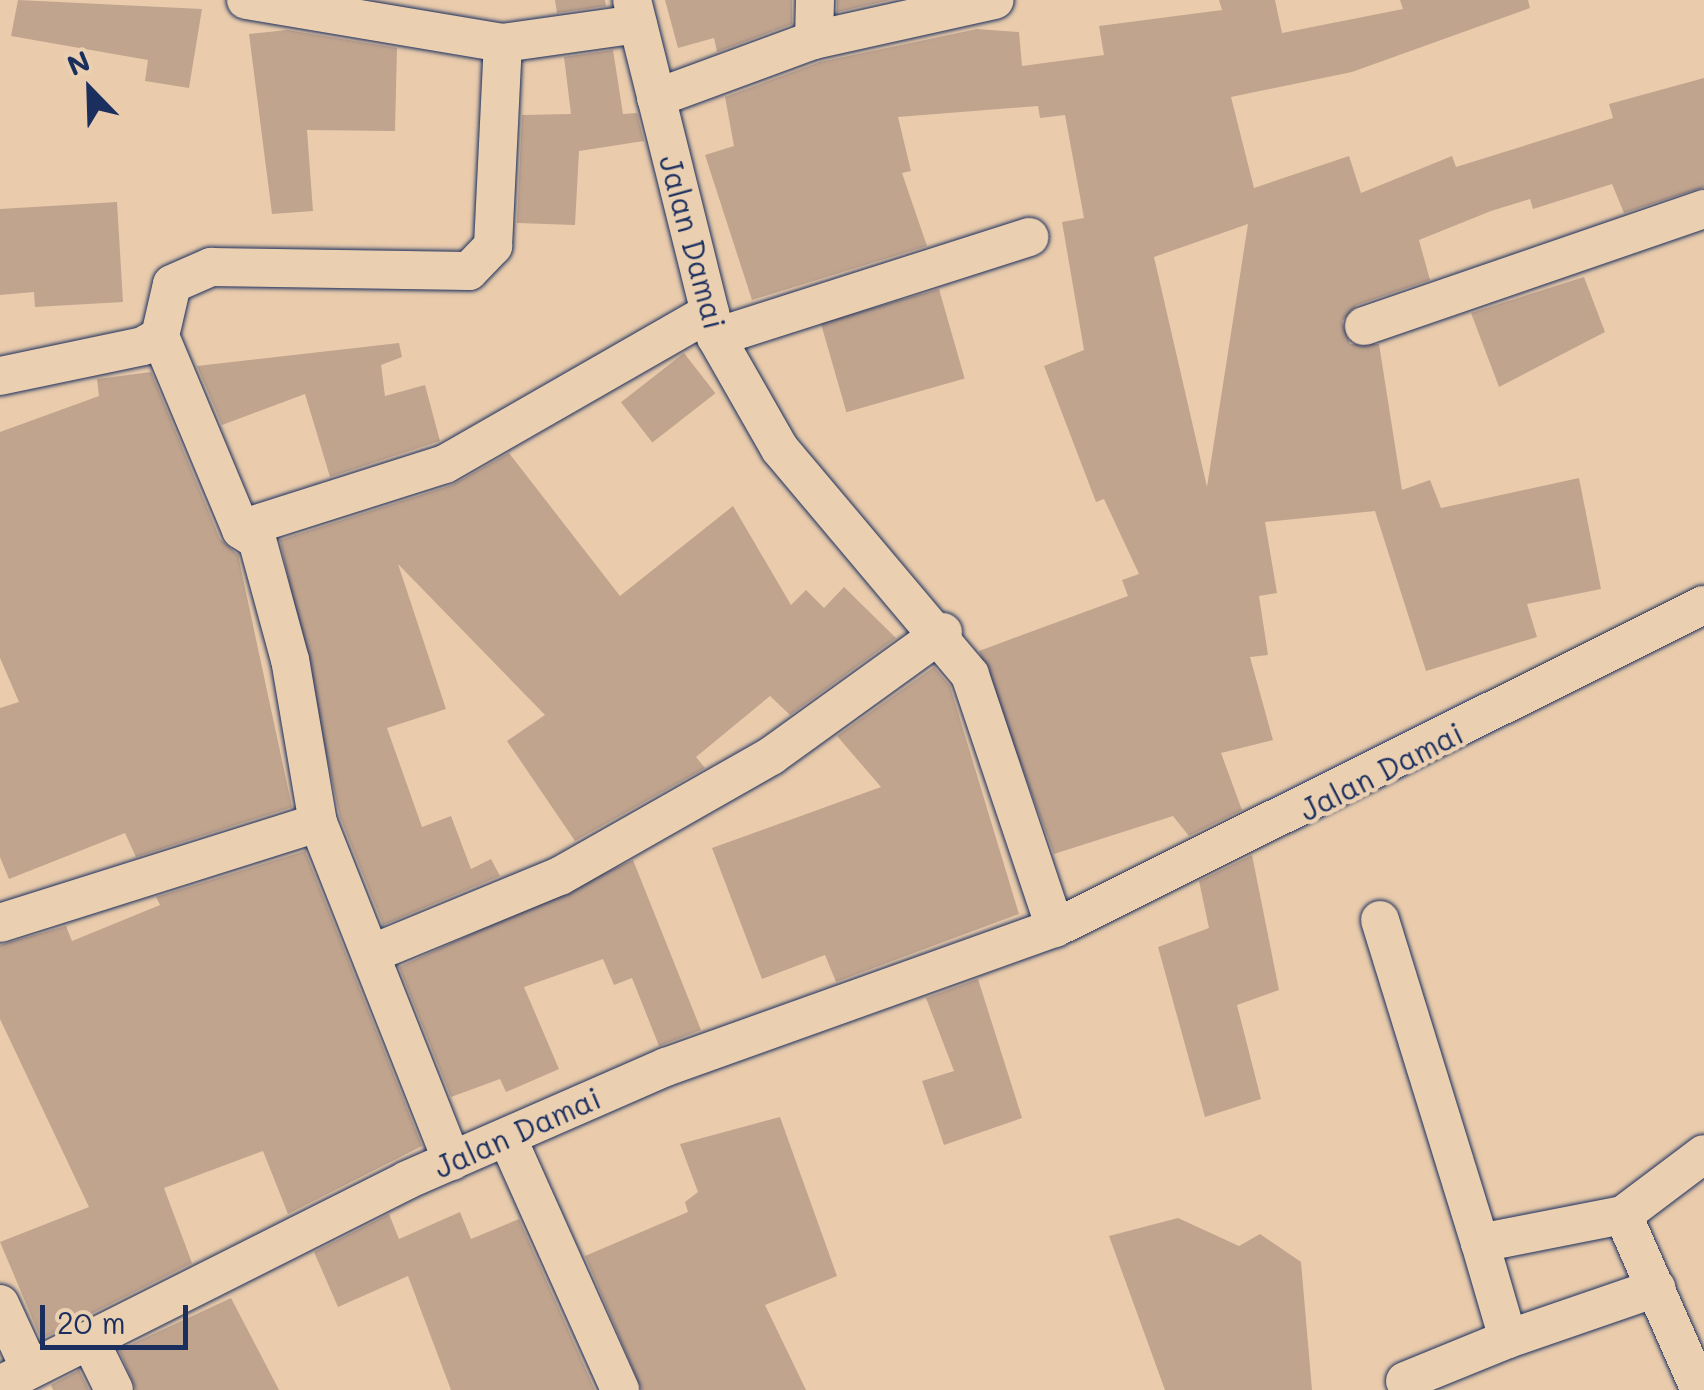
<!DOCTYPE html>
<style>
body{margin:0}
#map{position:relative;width:1704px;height:1390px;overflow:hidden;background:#eaccac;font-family:Mali,sans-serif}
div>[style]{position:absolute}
.building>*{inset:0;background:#c1a48e;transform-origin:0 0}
.roads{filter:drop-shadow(0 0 2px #1b2f5e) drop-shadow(0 0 2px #1b2f5e)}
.minor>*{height:38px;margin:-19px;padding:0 19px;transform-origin:19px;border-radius:19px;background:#eacfb1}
span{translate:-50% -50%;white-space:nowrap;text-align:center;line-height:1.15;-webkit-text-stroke:9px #eacfb1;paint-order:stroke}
.street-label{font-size:30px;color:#1b2f5e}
.north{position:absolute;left:40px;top:40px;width:100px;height:100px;-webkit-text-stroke:8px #eacfb1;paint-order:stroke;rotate:337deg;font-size:28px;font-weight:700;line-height:40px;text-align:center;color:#1b2f5e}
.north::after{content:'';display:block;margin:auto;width:35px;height:45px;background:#1b2f5e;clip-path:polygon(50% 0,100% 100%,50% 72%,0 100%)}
.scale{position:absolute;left:40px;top:1305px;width:148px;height:45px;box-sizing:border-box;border:5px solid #1b2f5e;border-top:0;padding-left:12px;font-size:30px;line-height:35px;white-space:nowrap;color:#1b2f5e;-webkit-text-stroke:8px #eacfb1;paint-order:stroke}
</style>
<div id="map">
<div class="building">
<i style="clip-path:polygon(18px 0,202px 9px,189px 88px,145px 81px,148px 60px,11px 36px)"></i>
<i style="clip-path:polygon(555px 0,605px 0,606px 6px,557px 13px)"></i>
<i style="clip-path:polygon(665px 0,792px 0,792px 24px,717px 52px,714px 38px,678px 48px)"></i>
<i style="clip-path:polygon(837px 0,890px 0,837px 12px)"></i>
<i style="clip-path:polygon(evenodd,1219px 0,1275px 0,1282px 33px,1403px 9px,1400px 0,1528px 0,1530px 8px,1352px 72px,1231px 97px,1254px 188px,1349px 156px,1361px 193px,1452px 156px,1456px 167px,1613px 118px,1609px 104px,1704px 78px,1704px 187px,1624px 213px,1612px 184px,1533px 209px,1530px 199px,1491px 211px,1419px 240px,1430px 280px,1357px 305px,1342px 321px,1350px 344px,1379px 344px,1402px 490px,1430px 480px,1441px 508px,1579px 478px,1601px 589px,1527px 604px,1537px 637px,1426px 671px,1375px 511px,1265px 522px,1277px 593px,1259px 596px,1268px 655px,1250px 657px,1273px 740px,1221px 753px,1242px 810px,1189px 836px,1173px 816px,1054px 854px,979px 651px,1128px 596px,1122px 580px,1139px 574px,1104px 499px,1096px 502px,1044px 366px,1084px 350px,1062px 222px,1084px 218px,1065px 115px,1040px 118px,1038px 106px,898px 117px,911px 171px,902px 173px,927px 246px,752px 300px,705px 155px,734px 146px,725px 97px,820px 62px,977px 29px,1019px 32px,1022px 66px,1104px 55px,1099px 26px,1222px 10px,1219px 0,1248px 224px,1207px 487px,1154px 257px,1248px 224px)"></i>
<i style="clip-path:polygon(287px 30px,397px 48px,395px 131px,307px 130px,313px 211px,272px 214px,249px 34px)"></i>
<i style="clip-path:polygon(613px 50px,623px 114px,637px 113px,644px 141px,579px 151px,575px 225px,517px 223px,522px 115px,571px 114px,564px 57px)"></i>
<i style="clip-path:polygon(117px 202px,123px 302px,35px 307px,34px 292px,0 295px,0 209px)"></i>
<i style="clip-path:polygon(1584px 277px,1605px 332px,1499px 387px,1471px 313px)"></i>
<i style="left:939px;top:289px;width:93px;height:123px;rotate:74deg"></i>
<i style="clip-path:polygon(399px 343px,402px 357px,381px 365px,385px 396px,425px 385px,440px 441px,330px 477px,305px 394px,222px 425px,197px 366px)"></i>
<i style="left:684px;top:353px;width:51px;height:80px;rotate:52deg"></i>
<i style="clip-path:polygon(151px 372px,220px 539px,238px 555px,292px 807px,136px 857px,125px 833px,9px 879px,0 857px,0 708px,19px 702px,0 658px,0 432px,99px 396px,97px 379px)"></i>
<i style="clip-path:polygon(509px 453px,620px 596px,733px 506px,791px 605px,806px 590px,824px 608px,844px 587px,896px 638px,790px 715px,770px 696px,696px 757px,705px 768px,575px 841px,507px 741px,545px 715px,398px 564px,446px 709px,387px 728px,422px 827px,451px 816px,471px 869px,491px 859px,500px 876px,383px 925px,340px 817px,280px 540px,452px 485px)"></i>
<i style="clip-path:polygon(934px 667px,950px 686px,1019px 914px,836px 982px,825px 955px,762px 979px,712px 848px,881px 787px,837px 736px)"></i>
<i style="clip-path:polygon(305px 851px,422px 1146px,288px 1214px,263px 1151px,164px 1188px,192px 1263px,41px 1339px,0 1242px,89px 1207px,0 1019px,0 945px,66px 926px,72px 941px,160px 905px,156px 897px)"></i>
<i style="clip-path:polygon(1252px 855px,1279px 990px,1237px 1005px,1261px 1099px,1205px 1117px,1158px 947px,1209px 928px,1199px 881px)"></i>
<i style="clip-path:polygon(633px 860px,701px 1030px,659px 1046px,632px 978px,614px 985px,603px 959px,524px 987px,559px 1069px,506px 1092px,500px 1079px,451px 1097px,399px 967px)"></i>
<i style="clip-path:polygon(978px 979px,1022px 1118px,944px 1145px,922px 1081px,954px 1071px,926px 998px)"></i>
<i style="clip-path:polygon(780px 1117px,837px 1276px,765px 1305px,806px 1390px,642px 1390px,585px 1256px,688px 1212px,685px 1202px,698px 1192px,680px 1144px)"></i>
<i style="clip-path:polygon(460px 1212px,471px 1239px,519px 1219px,595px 1390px,451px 1390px,408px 1276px,338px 1307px,314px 1252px,389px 1214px,399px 1239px)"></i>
<i style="clip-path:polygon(1178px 1218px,1239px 1246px,1260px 1234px,1301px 1262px,1312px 1390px,1165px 1390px,1109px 1236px)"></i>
<i style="clip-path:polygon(231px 1298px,279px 1390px,136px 1390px,119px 1350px)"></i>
<i style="clip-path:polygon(79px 1370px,89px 1390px,53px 1390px,51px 1385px)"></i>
</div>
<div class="roads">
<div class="minor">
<i style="left:246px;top:0;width:261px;rotate:9.5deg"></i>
<i style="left:632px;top:0;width:347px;rotate:76deg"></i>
<i style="left:716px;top:337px;width:129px;rotate:60.3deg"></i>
<i style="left:780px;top:449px;width:295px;rotate:49.9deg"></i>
<i style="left:970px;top:675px;width:267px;rotate:71.4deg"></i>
<i style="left:814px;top:40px;width:40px;rotate:-88.6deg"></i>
<i style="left:656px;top:98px;width:168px;rotate:-20.2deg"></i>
<i style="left:814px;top:40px;width:185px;rotate:-12.5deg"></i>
<i style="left:1364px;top:326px;width:360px;rotate:-19deg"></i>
<i style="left:160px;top:336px;width:210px;rotate:67.3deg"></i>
<i style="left:241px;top:530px;width:13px;rotate:32deg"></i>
<i style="left:716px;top:337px;width:329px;rotate:-17.7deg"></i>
<i style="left:0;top:376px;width:146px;rotate:-11.8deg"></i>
<i style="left:143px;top:346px;width:20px;rotate:-30deg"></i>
<i style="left:160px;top:336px;width:53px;rotate:-77deg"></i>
<i style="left:172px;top:284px;width:43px;rotate:-23.6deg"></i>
<i style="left:211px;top:267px;width:258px;rotate:0.9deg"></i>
<i style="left:469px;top:271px;width:35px;rotate:-46deg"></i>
<i style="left:493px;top:246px;width:203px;rotate:-87.2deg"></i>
<i style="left:503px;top:43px;width:136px;rotate:-8deg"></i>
<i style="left:1380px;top:920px;width:338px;rotate:72.8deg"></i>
<i style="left:1480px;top:1243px;width:146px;rotate:-11.1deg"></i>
<i style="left:1623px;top:1215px;width:101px;rotate:-37deg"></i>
<i style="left:0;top:923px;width:333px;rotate:-17.5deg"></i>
<i style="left:373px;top:953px;width:202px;rotate:-22.4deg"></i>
<i style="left:560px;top:876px;width:243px;rotate:-29.6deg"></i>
<i style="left:771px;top:756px;width:212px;rotate:-35.8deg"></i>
<i style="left:507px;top:1137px;width:277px;rotate:65.9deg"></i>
<i style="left:452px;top:1161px;width:364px;rotate:-111.6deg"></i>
<i style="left:318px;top:823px;width:165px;rotate:-99.7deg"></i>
<i style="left:290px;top:660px;width:140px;rotate:-105.3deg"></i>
<i style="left:253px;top:525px;width:201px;rotate:-17.6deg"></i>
<i style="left:445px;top:464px;width:305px;rotate:-29.8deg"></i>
<i style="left:1623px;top:1215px;width:191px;rotate:66.3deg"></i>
<i style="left:1480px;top:1243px;width:100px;rotate:73.7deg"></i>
<i style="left:1508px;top:1339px;width:157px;rotate:-19deg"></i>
<i style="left:0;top:1304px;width:72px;rotate:65.2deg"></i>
<i style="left:91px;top:1343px;width:52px;rotate:63.9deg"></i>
<i style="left:1405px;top:1381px;width:111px;rotate:-22.2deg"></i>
<i style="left:0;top:1385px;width:456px;rotate:-26.7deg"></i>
<i style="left:407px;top:1180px;width:283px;rotate:-23.6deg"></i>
<i style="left:666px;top:1067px;width:413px;rotate:-19.7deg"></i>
<i style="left:1055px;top:928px;width:725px;rotate:-26.46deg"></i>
</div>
</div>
<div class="street-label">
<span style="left:693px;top:242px;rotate:75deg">Jalan Damai</span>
<span style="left:1381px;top:771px;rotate:-27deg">Jalan Damai</span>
<span style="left:517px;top:1132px;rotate:-24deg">Jalan Damai</span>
</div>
<div class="north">N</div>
<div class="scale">20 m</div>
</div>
